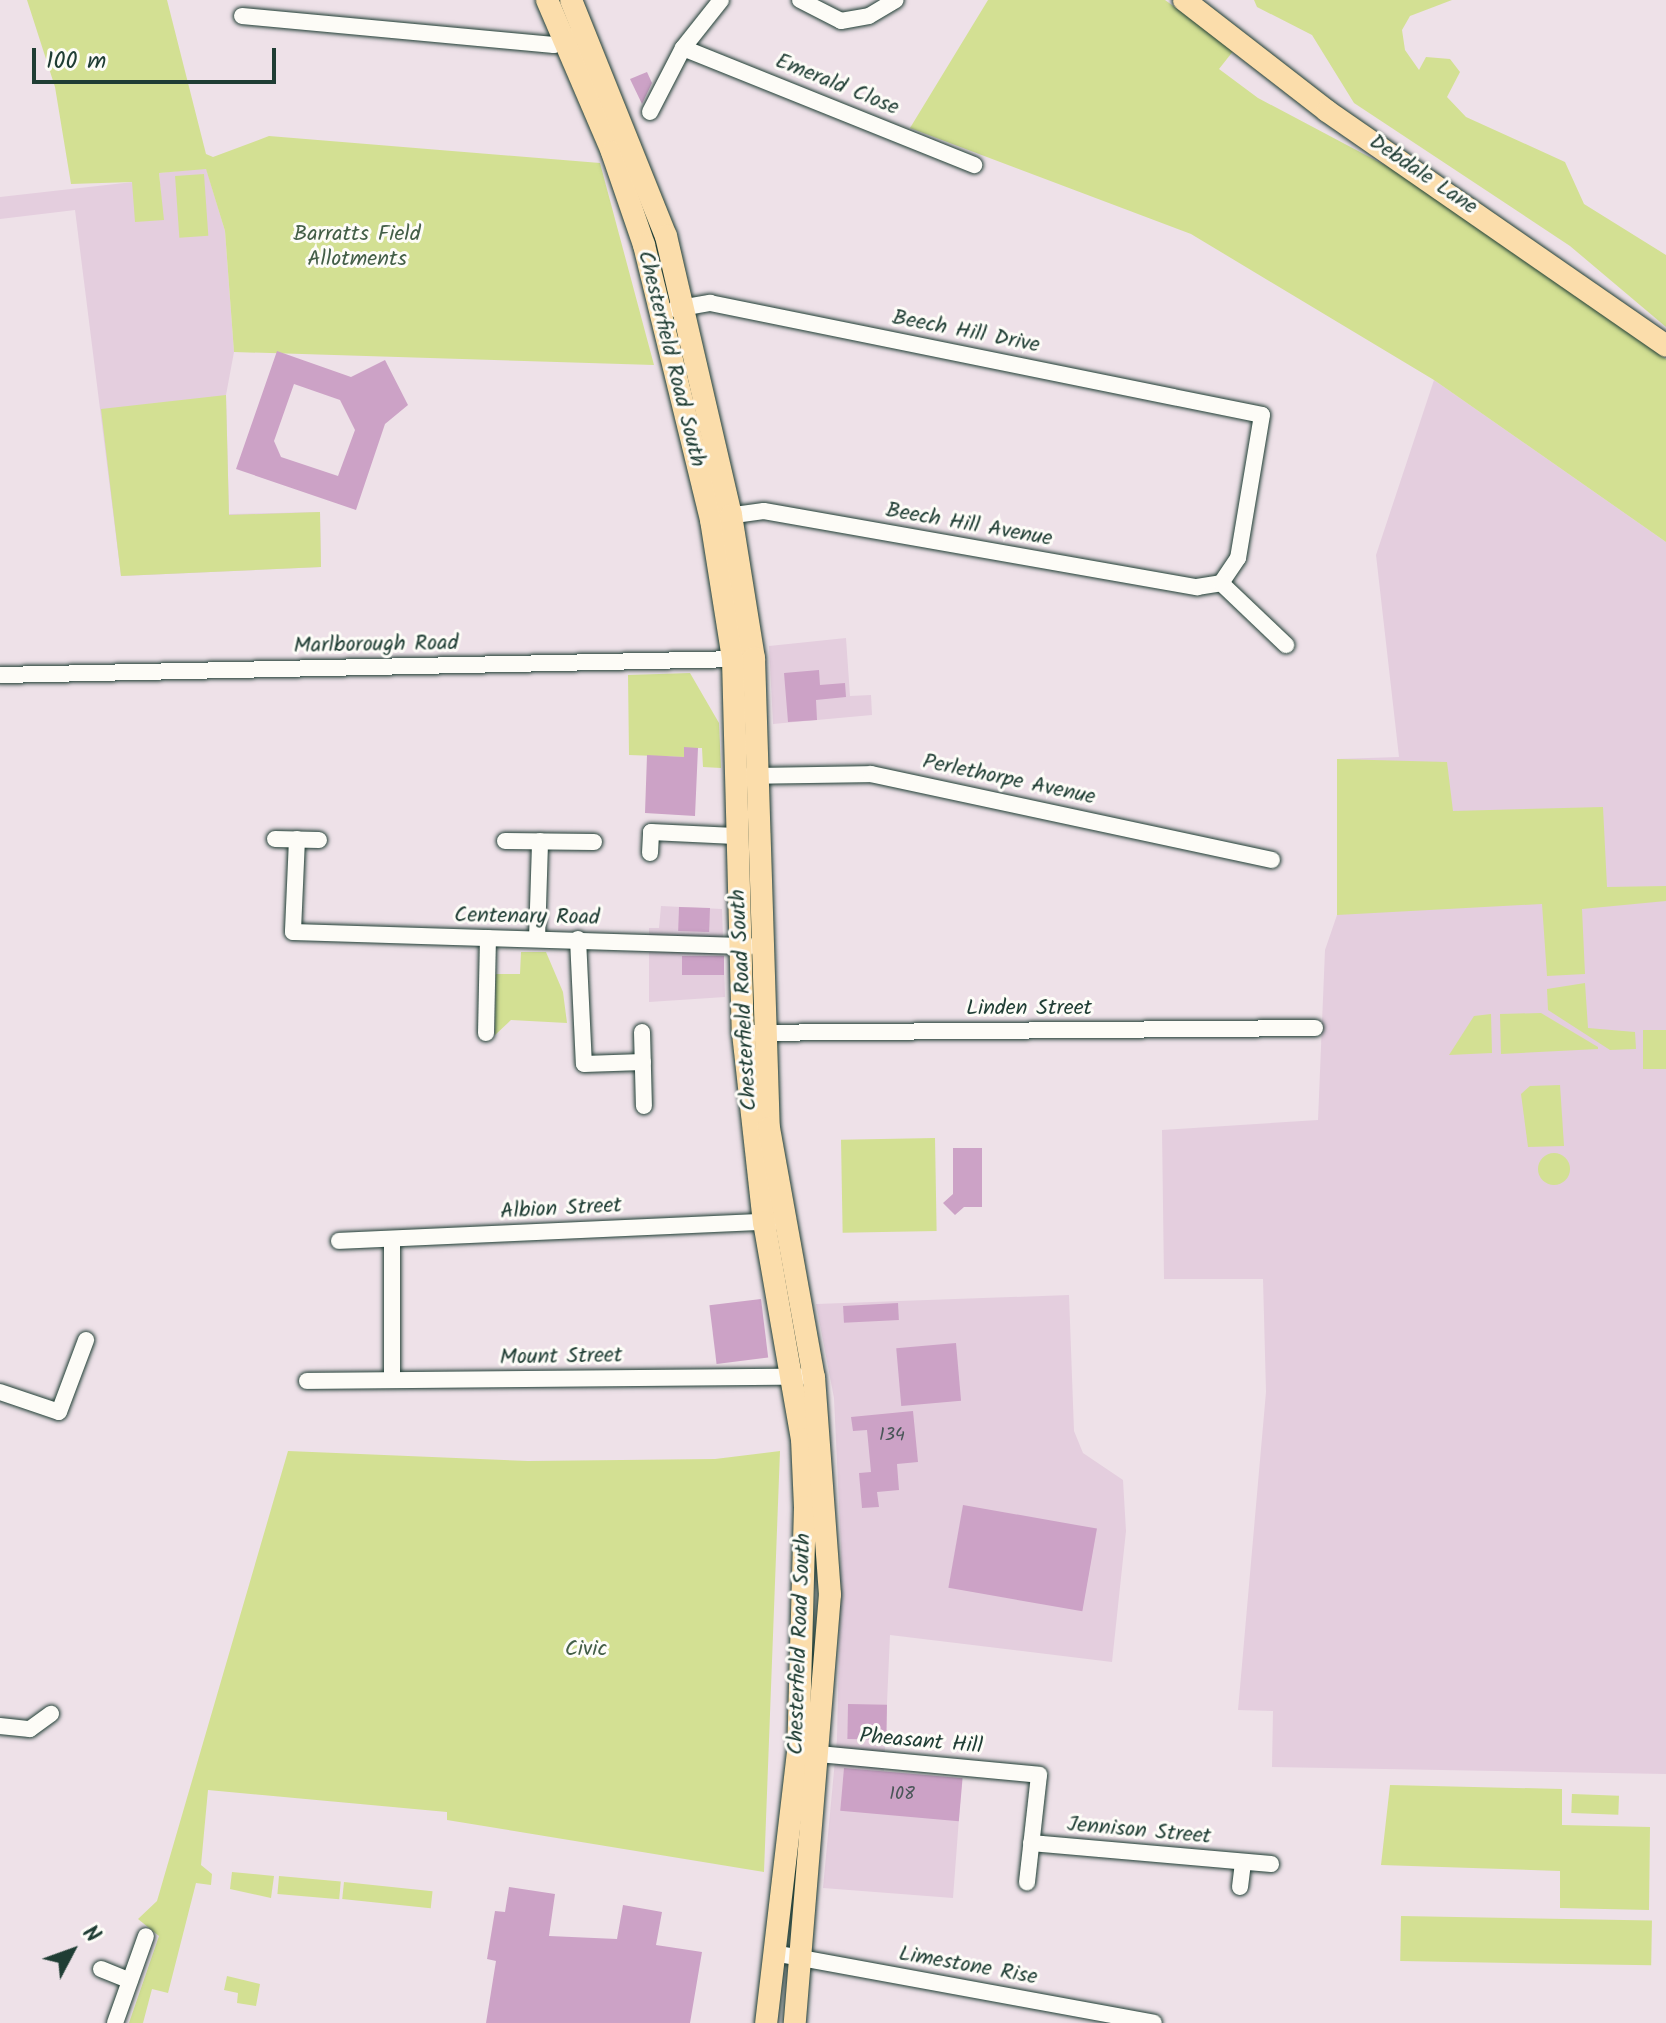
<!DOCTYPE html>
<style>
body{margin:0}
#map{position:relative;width:1666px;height:2023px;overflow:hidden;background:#eee1e8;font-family:Kalam,sans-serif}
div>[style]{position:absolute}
.built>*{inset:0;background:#e4cede}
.green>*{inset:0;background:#d3e093;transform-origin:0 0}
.round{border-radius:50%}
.building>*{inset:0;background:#cca2c6;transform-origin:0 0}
.roads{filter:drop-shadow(0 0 2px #1f3d34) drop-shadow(0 0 2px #1f3d34)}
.minor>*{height:16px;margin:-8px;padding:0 8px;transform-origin:8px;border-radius:8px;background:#fdfcf7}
.major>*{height:22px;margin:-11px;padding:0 11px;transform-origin:11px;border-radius:11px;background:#fbddab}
span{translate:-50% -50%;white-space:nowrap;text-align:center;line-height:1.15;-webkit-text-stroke:6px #fdfcf7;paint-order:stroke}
.number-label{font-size:18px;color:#4a5658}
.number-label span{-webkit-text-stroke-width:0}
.street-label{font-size:22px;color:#1f3d34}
.park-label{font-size:22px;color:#435e47}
.north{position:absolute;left:32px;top:1911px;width:80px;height:80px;-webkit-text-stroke:6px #fdfcf7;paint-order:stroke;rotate:49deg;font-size:22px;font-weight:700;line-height:32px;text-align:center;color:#1f3d34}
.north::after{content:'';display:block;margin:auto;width:28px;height:36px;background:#1f3d34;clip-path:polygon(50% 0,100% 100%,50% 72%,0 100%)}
.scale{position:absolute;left:32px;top:48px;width:244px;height:36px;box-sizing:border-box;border:4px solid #1f3d34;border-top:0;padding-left:10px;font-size:24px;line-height:28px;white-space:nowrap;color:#1f3d34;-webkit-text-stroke:6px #fdfcf7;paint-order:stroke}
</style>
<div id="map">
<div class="built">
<i style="clip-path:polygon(206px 168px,225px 231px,234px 352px,226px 395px,229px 514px,320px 512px,321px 567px,121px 576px,75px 210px,0 219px,0 197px,133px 182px,163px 220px,159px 173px)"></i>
<i style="clip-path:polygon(1434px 380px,1666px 542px,1666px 1774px,1272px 1767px,1273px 1711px,1238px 1710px,1266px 1392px,1263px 1279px,1164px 1279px,1162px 1130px,1318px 1120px,1325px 950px,1337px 915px,1341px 863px,1337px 759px,1399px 757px,1376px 555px)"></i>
<i style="clip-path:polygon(846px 638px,850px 696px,871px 695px,872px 715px,773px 724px,769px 646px)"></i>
<i style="clip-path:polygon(661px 906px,722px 909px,725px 997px,649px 1002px,649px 928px,659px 928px)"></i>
<i style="clip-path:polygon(1069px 1295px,1074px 1431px,1083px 1453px,1123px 1480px,1126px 1531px,1112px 1662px,890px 1635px,884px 1771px,962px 1778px,953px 1898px,823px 1888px,837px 1739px,841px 1548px,834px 1398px,816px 1304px)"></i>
</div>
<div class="green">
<i style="clip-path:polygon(27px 0,167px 0,206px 154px,213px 157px,269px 136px,600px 163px,654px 365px,234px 352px,225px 231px,206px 169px,159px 173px,164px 220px,135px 222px,132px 182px,71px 184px,55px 87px)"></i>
<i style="clip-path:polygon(988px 0,1165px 0,1234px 50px,1219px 69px,1258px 98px,1409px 178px,1666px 359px,1666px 542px,1434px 380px,1191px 234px,910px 128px)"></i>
<i style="clip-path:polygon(1254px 0,1452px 0,1410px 16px,1402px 30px,1405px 50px,1419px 70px,1426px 57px,1450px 59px,1460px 72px,1447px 97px,1466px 117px,1565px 162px,1584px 204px,1666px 255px,1666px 327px,1570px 246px,1354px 103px,1312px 35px,1257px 7px)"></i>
<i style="left:204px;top:174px;width:62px;height:29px;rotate:86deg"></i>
<i style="clip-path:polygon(226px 395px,229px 515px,320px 512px,321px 567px,121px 576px,101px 409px)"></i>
<i style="clip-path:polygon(690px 673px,719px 723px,721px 768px,703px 767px,702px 748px,685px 748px,684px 757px,629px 755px,628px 675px)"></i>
<i style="clip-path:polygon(1337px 759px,1447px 762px,1453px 811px,1603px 807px,1607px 887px,1666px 886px,1666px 901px,1582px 909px,1585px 974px,1547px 976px,1542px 904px,1337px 915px)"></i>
<i style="clip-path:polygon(521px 952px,546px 952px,563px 992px,567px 1023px,511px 1020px,495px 1035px,496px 974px,520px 974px)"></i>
<i style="clip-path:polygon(1585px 983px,1588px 1028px,1635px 1032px,1636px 1049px,1610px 1050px,1548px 1010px,1547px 989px)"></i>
<i style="clip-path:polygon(1541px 1013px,1598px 1047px,1598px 1049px,1501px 1054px,1500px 1014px)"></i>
<i style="clip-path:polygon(1491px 1014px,1492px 1053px,1449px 1055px,1474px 1016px)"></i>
<i style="left:1666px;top:1030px;width:39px;height:23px;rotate:90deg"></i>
<i style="clip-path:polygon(1560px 1085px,1564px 1146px,1528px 1147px,1521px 1094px,1530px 1086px)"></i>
<i style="left:935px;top:1138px;width:93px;height:94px;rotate:89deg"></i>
<i class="round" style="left:1538px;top:1153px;width:32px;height:32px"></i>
<i style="clip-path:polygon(288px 1451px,528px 1461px,715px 1459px,780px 1451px,764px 1872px,447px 1820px,447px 1812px,208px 1790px,201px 1865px,212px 1874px,211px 1885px,196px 1883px,168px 1993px,152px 1989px,143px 2023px,129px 2023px,159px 1936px,138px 1919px,157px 1901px)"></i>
<i style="clip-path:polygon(1390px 1785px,1562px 1789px,1562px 1825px,1650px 1827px,1649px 1910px,1560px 1908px,1560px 1871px,1381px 1865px)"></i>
<i style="left:1572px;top:1794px;width:47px;height:19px;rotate:2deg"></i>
<i style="clip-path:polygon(232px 1872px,274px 1876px,271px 1898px,230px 1889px)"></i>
<i style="left:279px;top:1876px;width:62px;height:18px;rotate:5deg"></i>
<i style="left:344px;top:1882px;width:89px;height:17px;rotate:6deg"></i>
<i style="left:1401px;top:1916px;width:251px;height:45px;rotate:1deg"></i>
<i style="clip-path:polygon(227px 1976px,260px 1984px,256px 2006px,237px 2003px,238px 1993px,224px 1990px)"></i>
</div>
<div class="building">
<i style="clip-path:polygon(647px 72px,652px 83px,642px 104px,630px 79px)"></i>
<i style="clip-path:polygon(evenodd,277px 351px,351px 377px,385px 360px,408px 405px,385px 424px,356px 510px,236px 469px,277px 351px,294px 384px,340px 400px,355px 430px,338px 476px,281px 457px,274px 441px,294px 384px)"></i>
<i style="clip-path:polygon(819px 670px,820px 685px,845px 683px,846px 697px,816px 700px,817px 720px,788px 722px,784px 673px)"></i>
<i style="clip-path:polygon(684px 747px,698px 748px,695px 816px,645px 813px,647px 755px,684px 757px)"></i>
<i style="left:679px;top:907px;width:31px;height:24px;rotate:2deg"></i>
<i style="left:682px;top:956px;width:42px;height:19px"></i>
<i style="clip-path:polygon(953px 1148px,982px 1148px,982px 1207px,964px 1207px,955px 1215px,943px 1203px,953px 1194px)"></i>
<i style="left:761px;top:1299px;width:59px;height:52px;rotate:83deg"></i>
<i style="left:898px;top:1303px;width:17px;height:55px;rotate:87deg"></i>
<i style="left:956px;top:1343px;width:58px;height:60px;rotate:85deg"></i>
<i style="clip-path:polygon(913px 1411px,918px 1462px,897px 1464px,899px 1490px,877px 1492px,879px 1507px,862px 1508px,859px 1473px,871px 1472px,867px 1430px,853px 1431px,851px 1417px)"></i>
<i style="left:963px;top:1505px;width:136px;height:84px;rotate:10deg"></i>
<i style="left:848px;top:1704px;width:39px;height:35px;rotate:1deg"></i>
<i style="left:844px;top:1768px;width:119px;height:43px;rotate:5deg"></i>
<i style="clip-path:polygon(509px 1887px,555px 1894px,549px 1936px,617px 1939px,623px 1905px,662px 1912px,656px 1945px,702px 1952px,690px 2023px,486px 2023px,496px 1961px,487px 1959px,495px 1911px,505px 1912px)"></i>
</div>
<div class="roads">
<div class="minor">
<i style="left:800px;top:0;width:46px;rotate:27.1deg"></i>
<i style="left:841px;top:21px;width:28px;rotate:-10deg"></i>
<i style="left:869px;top:16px;width:31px;rotate:-31deg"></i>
<i style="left:242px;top:16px;width:313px;rotate:5.3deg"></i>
<i style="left:554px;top:45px;width:20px;rotate:-24deg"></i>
<i style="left:683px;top:48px;width:314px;rotate:21.9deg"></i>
<i style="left:650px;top:112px;width:72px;rotate:-62.7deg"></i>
<i style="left:683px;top:48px;width:61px;rotate:-51.6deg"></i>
<i style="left:675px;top:309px;width:36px;rotate:-10deg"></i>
<i style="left:710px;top:303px;width:563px;rotate:11.47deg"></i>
<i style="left:1262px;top:415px;width:145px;rotate:99.5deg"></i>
<i style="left:1238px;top:558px;width:30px;rotate:124deg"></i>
<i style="left:720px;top:517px;width:44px;rotate:-7.8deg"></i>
<i style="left:764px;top:511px;width:440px;rotate:10deg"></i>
<i style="left:1197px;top:587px;width:24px;rotate:-9deg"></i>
<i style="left:1221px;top:583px;width:90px;rotate:43.6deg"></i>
<i style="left:0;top:675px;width:742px;rotate:-1.24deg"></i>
<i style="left:748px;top:776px;width:123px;rotate:-0.9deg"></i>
<i style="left:871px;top:774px;width:410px;rotate:12.1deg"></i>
<i style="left:275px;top:839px;width:44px;rotate:1.3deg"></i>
<i style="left:297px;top:839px;width:93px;rotate:92.5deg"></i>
<i style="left:293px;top:932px;width:457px;rotate:1.8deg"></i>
<i style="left:505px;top:841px;width:89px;rotate:0.6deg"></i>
<i style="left:650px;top:853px;width:21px;rotate:-87deg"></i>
<i style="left:651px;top:832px;width:84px;rotate:2.7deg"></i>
<i style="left:537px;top:939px;width:98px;rotate:-88.2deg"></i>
<i style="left:578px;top:939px;width:125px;rotate:87.3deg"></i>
<i style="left:584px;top:1064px;width:59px;rotate:-1.9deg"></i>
<i style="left:642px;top:1032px;width:74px;rotate:88.5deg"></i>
<i style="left:486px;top:1033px;width:95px;rotate:-88.8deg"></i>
<i style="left:743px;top:1033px;width:572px;rotate:-0.5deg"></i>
<i style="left:392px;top:1239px;width:141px;rotate:90deg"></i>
<i style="left:339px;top:1241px;width:434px;rotate:-2.6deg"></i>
<i style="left:307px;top:1381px;width:494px;rotate:-0.5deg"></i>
<i style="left:0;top:1392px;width:62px;rotate:18.7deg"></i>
<i style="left:59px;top:1412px;width:77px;rotate:-69.4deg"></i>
<i style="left:0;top:1726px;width:30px;rotate:6deg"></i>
<i style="left:30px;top:1729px;width:26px;rotate:-36deg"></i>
<i style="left:808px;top:1753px;width:232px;rotate:5.4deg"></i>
<i style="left:1039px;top:1775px;width:108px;rotate:96.4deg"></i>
<i style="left:1031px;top:1843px;width:241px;rotate:5deg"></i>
<i style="left:1240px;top:1887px;width:25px;rotate:-83deg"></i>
<i style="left:774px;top:1953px;width:386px;rotate:10.4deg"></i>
<i style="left:101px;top:1969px;width:31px;rotate:22deg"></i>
<i style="left:115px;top:2023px;width:92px;rotate:-70.4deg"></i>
</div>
<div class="major">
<i style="left:547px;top:0;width:165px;rotate:66.8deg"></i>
<i style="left:612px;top:152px;width:98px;rotate:71deg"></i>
<i style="left:644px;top:245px;width:283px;rotate:76.3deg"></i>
<i style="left:711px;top:520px;width:141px;rotate:81deg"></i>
<i style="left:733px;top:659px;width:374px;rotate:88.5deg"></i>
<i style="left:743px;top:1033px;width:190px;rotate:83.7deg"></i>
<i style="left:764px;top:1222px;width:220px;rotate:80.1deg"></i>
<i style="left:802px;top:1439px;width:68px;rotate:87.5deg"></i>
<i style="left:805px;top:1507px;width:245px;rotate:91.6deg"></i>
<i style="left:798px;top:1752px;width:273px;rotate:96.7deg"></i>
<i style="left:571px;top:0;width:254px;rotate:68.1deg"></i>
<i style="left:666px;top:236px;width:286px;rotate:76.9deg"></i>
<i style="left:731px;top:515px;width:145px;rotate:80.9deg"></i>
<i style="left:754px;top:658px;width:470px;rotate:88.2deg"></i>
<i style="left:769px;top:1128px;width:253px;rotate:79.8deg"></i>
<i style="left:814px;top:1377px;width:218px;rotate:85.8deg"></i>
<i style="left:830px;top:1594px;width:430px;rotate:94.7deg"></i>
<i style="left:1184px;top:0;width:181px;rotate:37.8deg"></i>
<i style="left:1327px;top:111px;width:412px;rotate:34.7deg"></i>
</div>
</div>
<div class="number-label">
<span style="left:892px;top:1436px">134</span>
<span style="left:902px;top:1795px">108</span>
</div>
<div class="street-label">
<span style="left:837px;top:85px;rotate:22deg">Emerald Close</span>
<span style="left:1423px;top:175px;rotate:34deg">Debdale Lane</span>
<span style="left:966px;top:332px;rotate:11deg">Beech Hill Drive</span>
<span style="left:671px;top:359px;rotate:76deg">Chesterfield Road South</span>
<span style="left:969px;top:525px;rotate:10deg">Beech Hill Avenue</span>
<span style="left:376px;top:645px;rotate:-1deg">Marlborough Road</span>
<span style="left:1009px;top:780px;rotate:12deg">Perlethorpe Avenue</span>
<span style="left:527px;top:917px;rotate:1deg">Centenary Road</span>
<span style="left:744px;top:1000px;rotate:-93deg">Chesterfield Road South</span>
<span style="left:1029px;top:1009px">Linden Street</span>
<span style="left:561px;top:1209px;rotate:-3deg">Albion Street</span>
<span style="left:561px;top:1357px;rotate:-1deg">Mount Street</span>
<span style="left:800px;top:1644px;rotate:-88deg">Chesterfield Road South</span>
<span style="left:921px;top:1742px;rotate:5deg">Pheasant Hill</span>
<span style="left:1139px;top:1831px;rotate:5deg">Jennison Street</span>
<span style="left:968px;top:1966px;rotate:10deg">Limestone Rise</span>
</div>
<div class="park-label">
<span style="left:357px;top:247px">Barratts Field<br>Allotments</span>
<span style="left:586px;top:1650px">Civic</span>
</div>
<div class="north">N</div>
<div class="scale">100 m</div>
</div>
